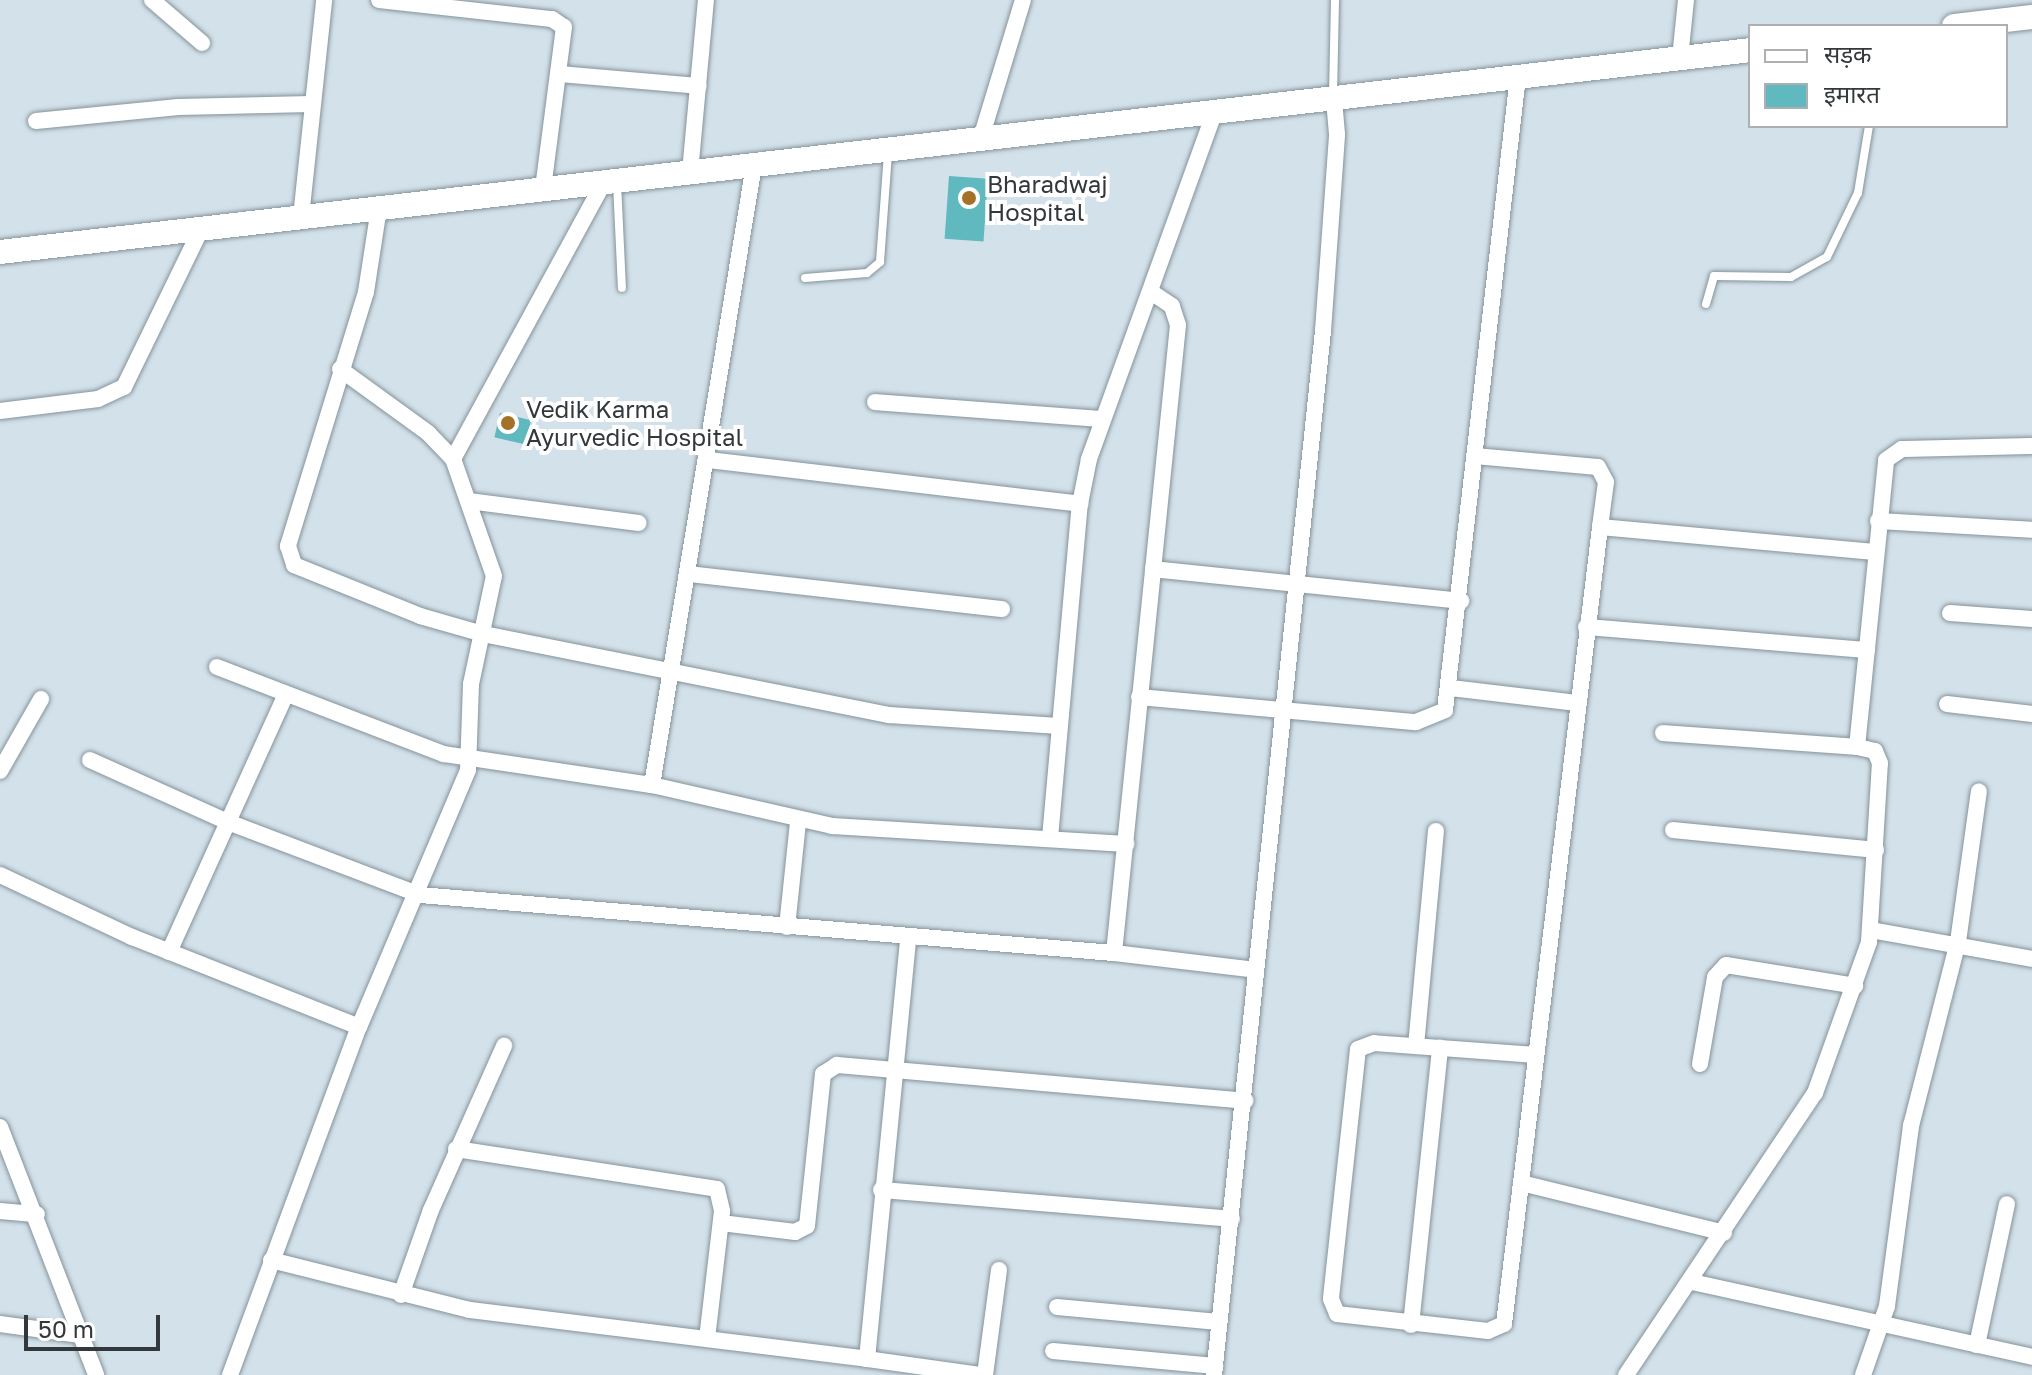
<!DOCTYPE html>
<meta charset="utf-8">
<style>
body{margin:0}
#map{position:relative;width:2032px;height:1375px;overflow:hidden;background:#d3e1ea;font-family:"Golos Text","Noto Sans Devanagari",sans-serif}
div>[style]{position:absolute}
.building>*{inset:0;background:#5fb9be;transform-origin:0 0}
.roads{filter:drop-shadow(0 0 2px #85939a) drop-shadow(0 0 2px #85939a)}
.lane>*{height:8px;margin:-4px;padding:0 4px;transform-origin:4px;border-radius:4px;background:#fff}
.street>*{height:16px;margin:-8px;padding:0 8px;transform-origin:8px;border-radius:8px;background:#fff}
.secondary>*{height:24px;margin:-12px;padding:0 12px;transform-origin:12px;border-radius:12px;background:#fff}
.dots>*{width:22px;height:22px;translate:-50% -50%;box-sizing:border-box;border:4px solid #fff;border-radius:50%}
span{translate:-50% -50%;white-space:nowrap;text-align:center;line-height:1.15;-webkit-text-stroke:8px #fff;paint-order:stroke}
.poi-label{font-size:24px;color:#32383b}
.left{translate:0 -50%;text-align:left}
.legend{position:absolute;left:1748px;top:24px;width:260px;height:104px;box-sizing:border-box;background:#fff;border:2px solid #adafb1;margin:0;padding:10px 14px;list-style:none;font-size:24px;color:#32383b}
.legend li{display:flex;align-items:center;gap:16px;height:40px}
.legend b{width:40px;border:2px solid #adafb1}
.scale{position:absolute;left:24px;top:1315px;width:136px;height:36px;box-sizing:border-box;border:4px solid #32383b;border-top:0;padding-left:10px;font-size:24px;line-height:28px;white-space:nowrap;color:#32383b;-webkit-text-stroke:6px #fff;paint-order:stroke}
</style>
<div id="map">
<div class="building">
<i style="left:949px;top:176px;width:39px;height:63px;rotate:4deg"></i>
<i style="left:500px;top:413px;width:32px;height:25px;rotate:13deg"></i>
</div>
<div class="roads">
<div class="lane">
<i style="left:1333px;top:96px;width:96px;rotate:-88.8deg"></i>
<i style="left:617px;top:183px;width:105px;rotate:87.3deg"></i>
<i style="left:805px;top:278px;width:62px;rotate:-4.6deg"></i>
<i style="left:867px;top:273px;width:17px;rotate:-40deg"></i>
<i style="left:880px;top:262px;width:108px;rotate:-85.8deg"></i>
<i style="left:1706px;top:304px;width:29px;rotate:-74deg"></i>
<i style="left:1714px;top:276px;width:77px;rotate:0.7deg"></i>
<i style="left:1791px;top:277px;width:41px;rotate:-29.1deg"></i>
<i style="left:1827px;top:257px;width:71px;rotate:-64.2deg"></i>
<i style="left:1858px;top:193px;width:68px;rotate:-80.7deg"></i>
</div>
<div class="street">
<i style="left:152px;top:0;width:66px;rotate:40.7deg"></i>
<i style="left:379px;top:0;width:174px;rotate:6.3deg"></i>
<i style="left:552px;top:19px;width:14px;rotate:34deg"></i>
<i style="left:564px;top:27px;width:163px;rotate:97.4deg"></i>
<i style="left:1680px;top:58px;width:58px;rotate:-84.1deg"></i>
<i style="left:559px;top:74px;width:140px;rotate:4.9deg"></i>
<i style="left:36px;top:121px;width:143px;rotate:-5.6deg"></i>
<i style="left:178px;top:107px;width:133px;rotate:-1.3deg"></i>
<i style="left:981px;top:138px;width:144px;rotate:-73.1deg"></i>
<i style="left:690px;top:172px;width:173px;rotate:-84.7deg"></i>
<i style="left:379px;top:208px;width:85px;rotate:98.8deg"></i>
<i style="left:366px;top:292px;width:266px;rotate:107.1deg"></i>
<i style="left:288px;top:546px;width:20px;rotate:72deg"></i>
<i style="left:294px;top:565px;width:136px;rotate:22deg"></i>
<i style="left:420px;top:616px;width:66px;rotate:15.9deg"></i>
<i style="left:483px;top:634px;width:414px;rotate:11.3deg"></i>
<i style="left:889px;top:715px;width:170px;rotate:3.7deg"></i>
<i style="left:301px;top:217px;width:218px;rotate:-83.9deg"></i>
<i style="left:340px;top:369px;width:109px;rotate:36deg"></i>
<i style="left:428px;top:433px;width:36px;rotate:46deg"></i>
<i style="left:875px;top:402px;width:225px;rotate:4.3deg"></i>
<i style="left:0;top:411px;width:99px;rotate:-7deg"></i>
<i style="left:98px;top:399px;width:29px;rotate:-25deg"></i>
<i style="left:124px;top:387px;width:176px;rotate:-64deg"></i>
<i style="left:1475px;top:456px;width:123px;rotate:5.1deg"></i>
<i style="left:1598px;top:467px;width:17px;rotate:62deg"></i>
<i style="left:1606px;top:482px;width:45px;rotate:97.6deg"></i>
<i style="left:708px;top:460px;width:375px;rotate:6.7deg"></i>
<i style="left:469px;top:501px;width:171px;rotate:7.4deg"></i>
<i style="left:1878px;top:521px;width:154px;rotate:3.3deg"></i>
<i style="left:1153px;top:569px;width:310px;rotate:5.9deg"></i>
<i style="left:689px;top:574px;width:315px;rotate:6.4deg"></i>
<i style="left:1950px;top:613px;width:82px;rotate:4.2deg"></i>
<i style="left:1586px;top:627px;width:282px;rotate:4.7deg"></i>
<i style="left:217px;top:667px;width:243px;rotate:21deg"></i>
<i style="left:444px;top:754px;width:210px;rotate:8.5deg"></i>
<i style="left:652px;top:785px;width:185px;rotate:12.8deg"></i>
<i style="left:832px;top:826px;width:295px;rotate:3.5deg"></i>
<i style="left:1451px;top:688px;width:127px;rotate:6.8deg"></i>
<i style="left:1139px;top:697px;width:278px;rotate:5.2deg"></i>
<i style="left:1416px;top:722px;width:31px;rotate:-22deg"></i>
<i style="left:1445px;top:710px;width:638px;rotate:-83.43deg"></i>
<i style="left:1947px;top:704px;width:86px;rotate:6.7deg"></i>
<i style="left:1663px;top:733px;width:195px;rotate:4.1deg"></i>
<i style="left:90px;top:760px;width:151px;rotate:24.2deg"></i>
<i style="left:228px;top:822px;width:205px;rotate:20.8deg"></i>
<i style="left:420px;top:895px;width:696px;rotate:4.78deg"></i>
<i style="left:1114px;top:953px;width:143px;rotate:6.8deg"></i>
<i style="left:0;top:771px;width:83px;rotate:-60.3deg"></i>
<i style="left:652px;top:785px;width:628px;rotate:-80.66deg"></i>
<i style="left:1673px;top:830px;width:204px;rotate:5.6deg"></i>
<i style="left:1050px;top:838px;width:335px;rotate:-84.9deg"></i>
<i style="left:1080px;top:504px;width:46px;rotate:-78.7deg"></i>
<i style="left:1089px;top:459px;width:371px;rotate:-70.1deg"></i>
<i style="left:0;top:875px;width:146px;rotate:25.2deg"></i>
<i style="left:132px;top:937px;width:244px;rotate:21.6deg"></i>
<i style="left:787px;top:927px;width:106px;rotate:-84deg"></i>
<i style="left:1871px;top:930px;width:164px;rotate:10.2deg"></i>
<i style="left:169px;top:952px;width:283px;rotate:-65.6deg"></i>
<i style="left:1114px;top:953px;width:631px;rotate:-84.18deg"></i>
<i style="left:1178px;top:325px;width:20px;rotate:-108deg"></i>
<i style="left:1172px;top:306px;width:25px;rotate:-146deg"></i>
<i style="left:1416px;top:1046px;width:216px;rotate:-84.7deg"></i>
<i style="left:1536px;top:1055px;width:162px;rotate:-175.8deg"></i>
<i style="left:1374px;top:1043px;width:17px;rotate:159deg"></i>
<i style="left:1358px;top:1049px;width:251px;rotate:96.2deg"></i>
<i style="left:1331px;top:1299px;width:16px;rotate:68deg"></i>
<i style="left:1337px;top:1314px;width:152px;rotate:6.4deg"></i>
<i style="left:1488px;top:1331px;width:17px;rotate:-24deg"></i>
<i style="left:1504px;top:1324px;width:803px;rotate:-83.13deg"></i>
<i style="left:1600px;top:527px;width:276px;rotate:5.2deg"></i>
<i style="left:1700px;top:1064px;width:88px;rotate:-80.2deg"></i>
<i style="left:1715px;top:977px;width:16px;rotate:-47deg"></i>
<i style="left:1726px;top:965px;width:131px;rotate:9.2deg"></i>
<i style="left:0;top:1127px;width:266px;rotate:68.8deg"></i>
<i style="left:456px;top:1149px;width:264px;rotate:8.7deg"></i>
<i style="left:717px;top:1189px;width:23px;rotate:77deg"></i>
<i style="left:722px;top:1211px;width:129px;rotate:96.7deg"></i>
<i style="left:1521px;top:1183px;width:209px;rotate:13.8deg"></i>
<i style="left:881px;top:1190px;width:352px;rotate:4.7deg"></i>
<i style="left:0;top:1211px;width:37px;rotate:5deg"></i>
<i style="left:721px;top:1223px;width:75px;rotate:6.9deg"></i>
<i style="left:795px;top:1232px;width:13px;rotate:-27deg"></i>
<i style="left:807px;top:1226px;width:153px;rotate:-84deg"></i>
<i style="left:823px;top:1074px;width:17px;rotate:-33deg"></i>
<i style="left:837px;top:1065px;width:410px;rotate:5deg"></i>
<i style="left:271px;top:1260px;width:205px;rotate:14.1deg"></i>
<i style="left:470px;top:1310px;width:400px;rotate:7deg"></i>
<i style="left:867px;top:1359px;width:422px;rotate:-84.4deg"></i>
<i style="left:1692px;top:1282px;width:348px;rotate:12.4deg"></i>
<i style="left:401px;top:1295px;width:90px;rotate:-70.6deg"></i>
<i style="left:431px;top:1210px;width:180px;rotate:-66deg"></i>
<i style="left:1057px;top:1307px;width:162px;rotate:5.3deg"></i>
<i style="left:0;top:1324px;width:81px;rotate:7.8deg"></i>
<i style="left:1411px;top:1325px;width:279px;rotate:-84deg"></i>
<i style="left:1977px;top:1345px;width:144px;rotate:-78deg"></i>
<i style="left:1053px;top:1351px;width:163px;rotate:5.3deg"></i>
<i style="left:867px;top:1359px;width:115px;rotate:8deg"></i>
<i style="left:230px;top:1375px;width:371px;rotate:-69.7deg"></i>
<i style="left:359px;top:1027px;width:279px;rotate:-67deg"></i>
<i style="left:468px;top:770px;width:86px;rotate:-88deg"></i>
<i style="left:471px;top:684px;width:110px;rotate:-78deg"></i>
<i style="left:494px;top:576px;width:124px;rotate:-109.3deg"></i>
<i style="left:453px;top:459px;width:313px;rotate:-61.4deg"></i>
<i style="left:985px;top:1375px;width:106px;rotate:-82.4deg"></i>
<i style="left:1214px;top:1375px;width:1050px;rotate:-84.04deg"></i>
<i style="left:1323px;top:331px;width:197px;rotate:-85.9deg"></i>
<i style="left:1337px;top:134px;width:37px;rotate:-95deg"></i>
<i style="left:1626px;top:1375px;width:339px;rotate:-56.2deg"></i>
<i style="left:1815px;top:1093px;width:160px;rotate:-70.3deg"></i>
<i style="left:1869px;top:942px;width:179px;rotate:-86.5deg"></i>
<i style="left:1880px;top:763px;width:13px;rotate:-113deg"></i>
<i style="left:1875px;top:751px;width:18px;rotate:-167deg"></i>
<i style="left:1857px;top:747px;width:288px;rotate:-84.2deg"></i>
<i style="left:1886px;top:460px;width:19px;rotate:-35deg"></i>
<i style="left:1902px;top:449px;width:130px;rotate:-1.3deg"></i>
<i style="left:1863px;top:1375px;width:73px;rotate:-70.8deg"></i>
<i style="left:1887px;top:1306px;width:182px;rotate:-82.4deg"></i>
<i style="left:1911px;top:1126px;width:190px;rotate:-75.7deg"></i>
<i style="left:1958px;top:942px;width:152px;rotate:-82.1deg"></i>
</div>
<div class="secondary">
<i style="left:1954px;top:26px;width:79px;rotate:-6.6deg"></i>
<i style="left:0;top:252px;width:1762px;rotate:-6.58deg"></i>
</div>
</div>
<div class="dots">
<i style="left:969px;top:198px;background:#a37128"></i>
<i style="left:508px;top:423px;background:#a37128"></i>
</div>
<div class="poi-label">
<span class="left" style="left:987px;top:198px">Bharadwaj<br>Hospital</span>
<span class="left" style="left:526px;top:423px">Vedik Karma<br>Ayurvedic Hospital</span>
</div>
<ul class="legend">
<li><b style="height:10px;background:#fff"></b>सड़क</li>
<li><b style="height:22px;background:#5fb9be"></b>इमारत</li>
</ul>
<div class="scale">50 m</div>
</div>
